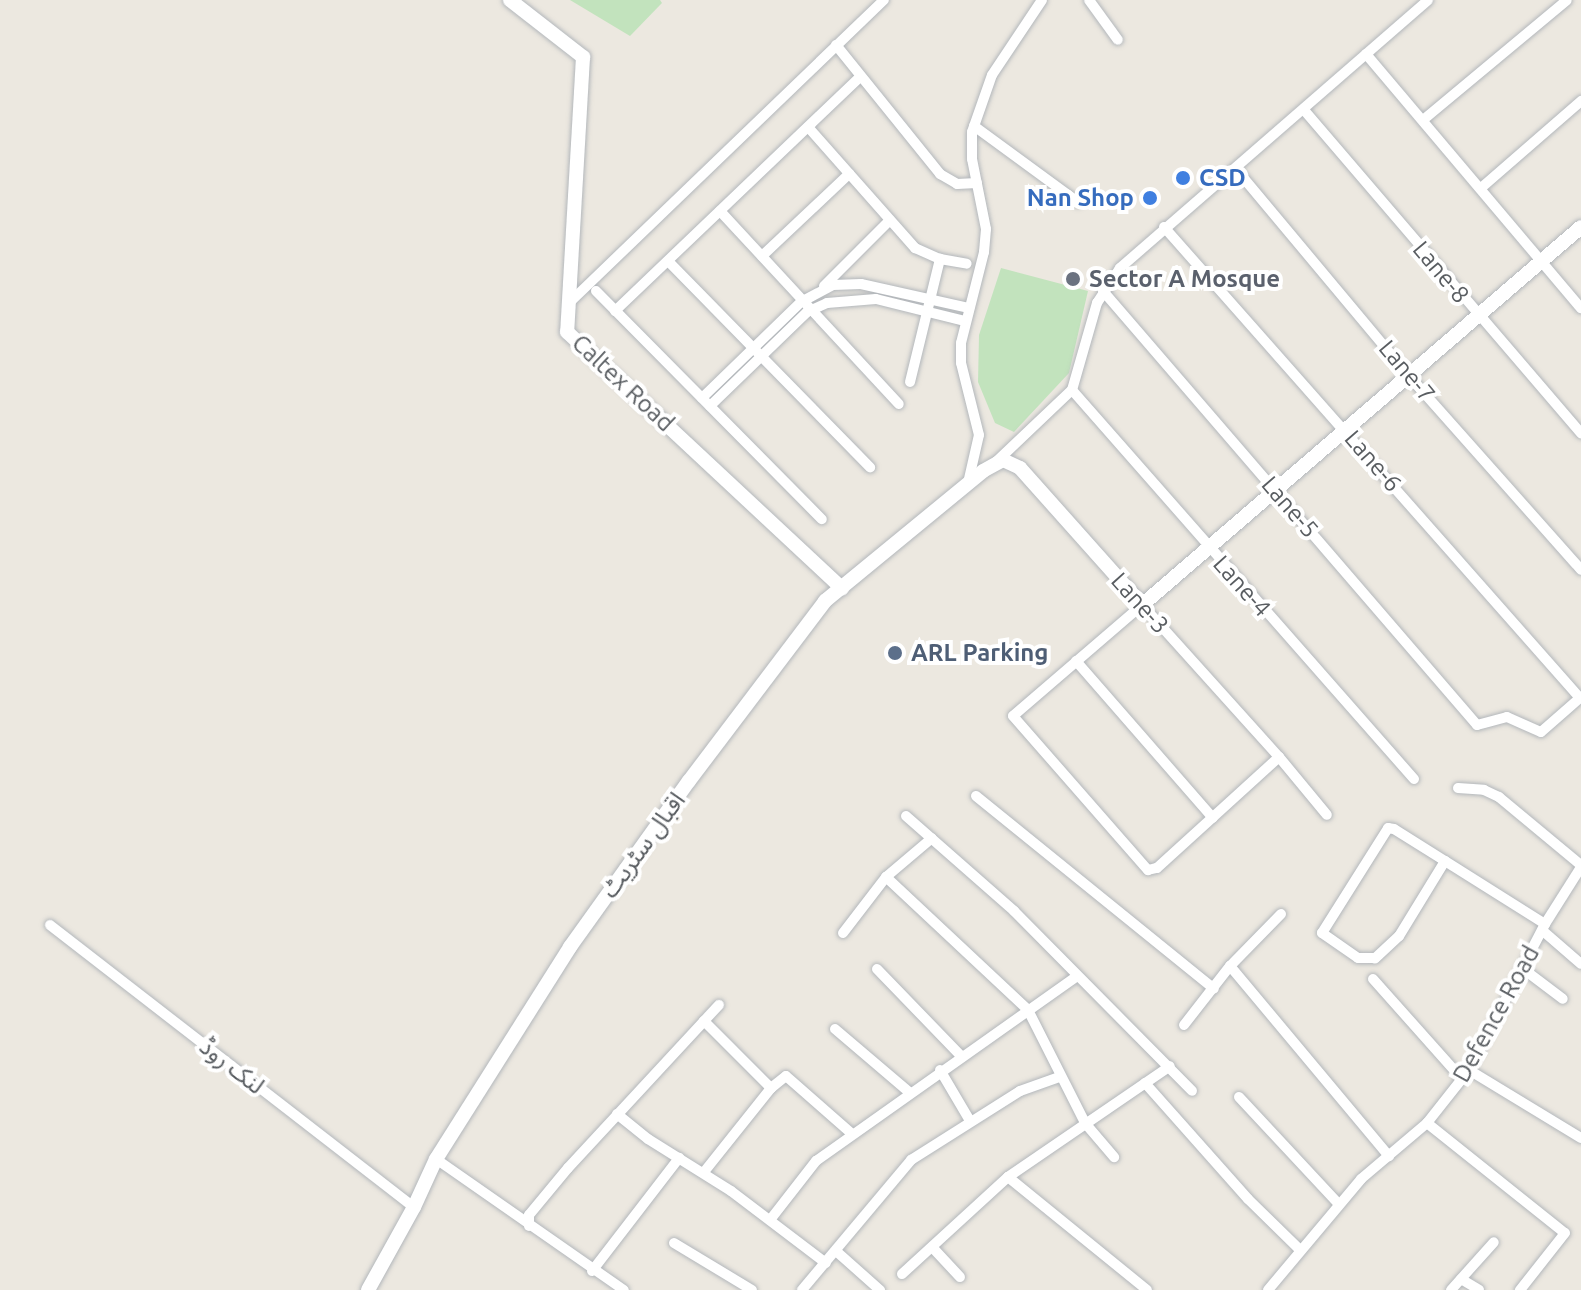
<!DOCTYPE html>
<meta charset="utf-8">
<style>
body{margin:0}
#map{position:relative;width:1581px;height:1290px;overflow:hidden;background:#ece8e0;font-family:Ubuntu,"Noto Sans Arabic",sans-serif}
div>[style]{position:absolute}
.green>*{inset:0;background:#c2e3bd}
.roads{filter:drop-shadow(0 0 2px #b3b7bb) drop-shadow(0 0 2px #b3b7bb)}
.street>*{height:10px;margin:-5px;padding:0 5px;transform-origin:5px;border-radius:5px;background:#fff}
.secondary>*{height:14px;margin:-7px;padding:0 7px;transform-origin:7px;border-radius:7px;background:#fff}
.dots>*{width:22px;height:22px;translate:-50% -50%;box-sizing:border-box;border:4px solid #fff;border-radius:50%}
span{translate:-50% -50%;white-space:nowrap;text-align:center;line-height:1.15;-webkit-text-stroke:8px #fff;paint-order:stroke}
.shop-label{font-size:24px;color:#366cbe;font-weight:700}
.left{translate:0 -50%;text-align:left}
.right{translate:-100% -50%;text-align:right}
.street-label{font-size:24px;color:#595d61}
.worship-label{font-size:24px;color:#5b616d;font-weight:700}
.service-label{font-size:24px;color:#4e5e75;font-weight:700}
</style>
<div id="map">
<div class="green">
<i style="clip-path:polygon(570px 0,660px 0,662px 3px,630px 36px)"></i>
<i style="clip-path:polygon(1001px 268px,1088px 291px,1069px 373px,1014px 432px,995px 423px,978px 382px,979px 335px)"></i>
</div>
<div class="roads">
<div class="street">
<i style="left:1089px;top:0;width:49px;rotate:54.1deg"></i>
<i style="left:836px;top:45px;width:166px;rotate:51.1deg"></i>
<i style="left:940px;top:174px;width:20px;rotate:30deg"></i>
<i style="left:957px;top:184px;width:20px;rotate:-3deg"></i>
<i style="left:1366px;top:54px;width:333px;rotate:49.8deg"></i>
<i style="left:1304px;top:110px;width:426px;rotate:49.4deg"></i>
<i style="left:1423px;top:120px;width:187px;rotate:-39.8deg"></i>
<i style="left:974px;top:126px;width:129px;rotate:36.2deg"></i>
<i style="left:808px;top:127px;width:162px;rotate:48.5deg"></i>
<i style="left:915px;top:248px;width:27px;rotate:24deg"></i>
<i style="left:940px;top:259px;width:27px;rotate:10deg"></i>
<i style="left:1236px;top:169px;width:270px;rotate:50.1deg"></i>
<i style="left:1409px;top:376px;width:259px;rotate:48.4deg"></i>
<i style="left:1481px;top:188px;width:133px;rotate:-41deg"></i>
<i style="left:720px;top:211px;width:263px;rotate:47.2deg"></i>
<i style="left:1164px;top:227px;width:628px;rotate:48.55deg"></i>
<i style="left:762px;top:256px;width:120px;rotate:-43.3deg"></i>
<i style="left:668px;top:261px;width:289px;rotate:45.6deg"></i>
<i style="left:824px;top:286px;width:93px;rotate:-45deg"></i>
<i style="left:596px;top:291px;width:321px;rotate:45.3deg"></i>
<i style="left:1103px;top:291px;width:573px;rotate:49.25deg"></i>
<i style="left:1477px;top:725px;width:31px;rotate:-15deg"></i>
<i style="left:1507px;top:717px;width:37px;rotate:24deg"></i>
<i style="left:1541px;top:732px;width:53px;rotate:-41.2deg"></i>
<i style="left:569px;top:303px;width:437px;rotate:-43.9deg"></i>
<i style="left:615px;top:311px;width:339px;rotate:-43.7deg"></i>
<i style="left:910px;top:382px;width:127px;rotate:-76.3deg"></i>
<i style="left:1072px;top:390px;width:518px;rotate:48.68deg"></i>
<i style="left:702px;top:398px;width:138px;rotate:-44.1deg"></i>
<i style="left:801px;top:302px;width:36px;rotate:-28deg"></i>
<i style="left:833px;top:285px;width:28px;rotate:-2deg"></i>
<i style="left:861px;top:284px;width:111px;rotate:12.5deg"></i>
<i style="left:710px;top:406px;width:135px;rotate:-44.1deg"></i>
<i style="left:807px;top:312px;width:22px;rotate:-24deg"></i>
<i style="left:827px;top:303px;width:49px;rotate:-4.7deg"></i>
<i style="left:876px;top:299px;width:92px;rotate:13.9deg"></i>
<i style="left:996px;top:462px;width:105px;rotate:-43.5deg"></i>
<i style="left:1072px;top:390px;width:91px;rotate:-74deg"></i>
<i style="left:1097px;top:303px;width:42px;rotate:-56.7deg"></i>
<i style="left:1120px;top:268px;width:408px;rotate:-41deg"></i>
<i style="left:968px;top:483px;width:49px;rotate:-77.1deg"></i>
<i style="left:979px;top:435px;width:74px;rotate:-104deg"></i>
<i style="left:961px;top:363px;width:20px;rotate:-90deg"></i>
<i style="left:961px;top:343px;width:94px;rotate:-75.8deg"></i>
<i style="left:984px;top:252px;width:23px;rotate:-85deg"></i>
<i style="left:986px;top:229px;width:71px;rotate:-101.3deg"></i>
<i style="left:972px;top:159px;width:27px;rotate:-90deg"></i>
<i style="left:972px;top:132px;width:60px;rotate:-70.7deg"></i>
<i style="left:992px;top:75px;width:90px;rotate:-56.3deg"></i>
<i style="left:1076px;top:661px;width:208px;rotate:48.9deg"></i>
<i style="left:1279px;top:757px;width:205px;rotate:-132deg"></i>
<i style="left:1142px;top:605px;width:170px;rotate:139.3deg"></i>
<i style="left:1013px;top:716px;width:205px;rotate:48.8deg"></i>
<i style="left:1148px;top:870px;width:9px;rotate:-13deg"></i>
<i style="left:1157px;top:868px;width:165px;rotate:-42.3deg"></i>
<i style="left:1279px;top:757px;width:75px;rotate:50.4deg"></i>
<i style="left:1458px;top:788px;width:26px;rotate:4deg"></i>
<i style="left:1484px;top:790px;width:17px;rotate:25deg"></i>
<i style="left:1499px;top:797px;width:107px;rotate:39.7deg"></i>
<i style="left:976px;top:796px;width:306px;rotate:39deg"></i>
<i style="left:906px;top:816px;width:144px;rotate:41.3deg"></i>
<i style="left:1014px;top:911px;width:253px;rotate:45.3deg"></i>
<i style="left:1445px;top:861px;width:88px;rotate:121.5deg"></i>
<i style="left:1399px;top:936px;width:33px;rotate:137deg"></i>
<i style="left:1375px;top:958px;width:17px;rotate:180deg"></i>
<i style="left:1358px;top:958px;width:44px;rotate:-145.2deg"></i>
<i style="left:1322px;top:933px;width:124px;rotate:-57.8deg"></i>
<i style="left:1388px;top:828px;width:6px;rotate:9deg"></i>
<i style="left:1394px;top:829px;width:60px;rotate:32.1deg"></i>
<i style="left:1445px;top:861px;width:118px;rotate:32.2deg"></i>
<i style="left:886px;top:877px;width:195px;rotate:43.1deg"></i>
<i style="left:1028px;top:1010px;width:127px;rotate:63.2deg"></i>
<i style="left:1085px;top:1123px;width:45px;rotate:49.5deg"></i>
<i style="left:1281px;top:914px;width:73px;rotate:134.4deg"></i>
<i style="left:1230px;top:966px;width:248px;rotate:50.1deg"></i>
<i style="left:50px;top:925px;width:460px;rotate:37.8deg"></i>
<i style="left:1543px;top:931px;width:50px;rotate:41deg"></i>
<i style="left:843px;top:933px;width:71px;rotate:-52.5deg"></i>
<i style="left:886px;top:877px;width:60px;rotate:-40.3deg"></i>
<i style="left:1522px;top:968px;width:51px;rotate:37.1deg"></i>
<i style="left:877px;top:969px;width:121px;rotate:46deg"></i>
<i style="left:1373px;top:979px;width:134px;rotate:48.3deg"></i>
<i style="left:704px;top:1021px;width:22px;rotate:-47deg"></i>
<i style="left:1184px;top:1025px;width:75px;rotate:-52.1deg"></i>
<i style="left:835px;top:1029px;width:97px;rotate:40.4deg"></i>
<i style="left:940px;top:1070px;width:59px;rotate:59.5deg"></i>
<i style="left:1469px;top:1070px;width:131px;rotate:31.3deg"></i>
<i style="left:1145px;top:1083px;width:155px;rotate:48.4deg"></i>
<i style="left:1248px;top:1199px;width:71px;rotate:44.4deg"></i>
<i style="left:1239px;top:1097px;width:145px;rotate:47deg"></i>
<i style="left:617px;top:1114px;width:40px;rotate:39deg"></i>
<i style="left:648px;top:1139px;width:98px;rotate:32.1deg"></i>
<i style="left:731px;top:1191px;width:119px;rotate:37.2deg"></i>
<i style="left:1427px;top:1123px;width:176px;rotate:38.6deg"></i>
<i style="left:1565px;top:1233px;width:73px;rotate:128.3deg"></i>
<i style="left:436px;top:1159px;width:229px;rotate:34.9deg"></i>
<i style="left:704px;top:1172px;width:107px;rotate:-51.4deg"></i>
<i style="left:771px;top:1088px;width:19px;rotate:-39deg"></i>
<i style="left:786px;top:1076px;width:88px;rotate:41.3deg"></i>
<i style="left:1008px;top:1177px;width:179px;rotate:39.1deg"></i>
<i style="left:770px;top:1220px;width:75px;rotate:-52.1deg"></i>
<i style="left:816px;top:1161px;width:319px;rotate:-35.3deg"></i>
<i style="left:529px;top:1226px;width:11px;rotate:-90deg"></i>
<i style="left:529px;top:1215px;width:61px;rotate:-50.3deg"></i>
<i style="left:568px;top:1168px;width:200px;rotate:-47.2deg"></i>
<i style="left:704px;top:1021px;width:95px;rotate:45deg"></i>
<i style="left:674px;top:1243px;width:91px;rotate:31.1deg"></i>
<i style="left:932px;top:1247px;width:41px;rotate:47deg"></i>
<i style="left:836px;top:1251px;width:59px;rotate:41.6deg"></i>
<i style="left:592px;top:1271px;width:143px;rotate:-52.4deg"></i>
<i style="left:902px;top:1274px;width:144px;rotate:-42.5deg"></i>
<i style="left:1008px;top:1177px;width:196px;rotate:-34.4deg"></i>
<i style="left:1461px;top:1279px;width:21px;rotate:31deg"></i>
<i style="left:802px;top:1290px;width:170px;rotate:-50deg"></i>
<i style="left:911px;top:1160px;width:129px;rotate:-32.3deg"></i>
<i style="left:1020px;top:1091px;width:41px;rotate:-19.7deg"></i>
<i style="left:1268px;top:1290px;width:145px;rotate:-50deg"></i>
<i style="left:1361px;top:1179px;width:87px;rotate:-40.3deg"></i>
<i style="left:1427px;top:1123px;width:68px;rotate:-51.6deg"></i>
<i style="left:1469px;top:1070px;width:165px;rotate:-62.5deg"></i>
<i style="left:1545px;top:924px;width:67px;rotate:-57.7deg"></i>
<i style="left:1451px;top:1290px;width:64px;rotate:-48.1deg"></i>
</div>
<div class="secondary">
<i style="left:510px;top:0;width:93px;rotate:38deg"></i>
<i style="left:583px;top:57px;width:275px;rotate:93.3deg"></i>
<i style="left:567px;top:332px;width:376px;rotate:43deg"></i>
<i style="left:368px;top:1290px;width:95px;rotate:-61deg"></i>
<i style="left:414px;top:1207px;width:53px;rotate:-65.4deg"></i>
<i style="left:436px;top:1159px;width:251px;rotate:-57.7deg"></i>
<i style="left:570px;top:947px;width:204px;rotate:-54.4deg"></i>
<i style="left:689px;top:781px;width:226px;rotate:-52.9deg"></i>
<i style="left:825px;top:601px;width:205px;rotate:-39.4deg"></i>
<i style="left:983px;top:471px;width:23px;rotate:-29deg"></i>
<i style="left:1003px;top:460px;width:19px;rotate:25deg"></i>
<i style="left:1020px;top:468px;width:183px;rotate:48.3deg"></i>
<i style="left:1142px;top:605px;width:579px;rotate:-40.73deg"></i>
</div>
</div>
<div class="dots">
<i style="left:1183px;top:178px;background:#3f7fe0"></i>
<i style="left:1150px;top:198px;background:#3f7fe0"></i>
<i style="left:1073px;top:279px;background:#6b7280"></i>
<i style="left:895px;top:653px;background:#5c6f8a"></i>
</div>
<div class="shop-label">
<span class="left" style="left:1199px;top:178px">CSD</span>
<span class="right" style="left:1134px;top:198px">Nan Shop</span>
</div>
<div class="street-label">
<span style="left:1441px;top:272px;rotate:50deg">Lane-8</span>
<span style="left:1407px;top:371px;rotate:50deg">Lane-7</span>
<span style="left:623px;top:383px;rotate:43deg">Caltex Road</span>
<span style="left:1373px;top:461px;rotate:49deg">Lane-6</span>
<span style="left:1290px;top:507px;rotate:49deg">Lane-5</span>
<span style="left:1242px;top:586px;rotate:48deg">Lane-4</span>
<span style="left:1140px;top:603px;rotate:48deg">Lane-3</span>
<span style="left:643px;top:845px;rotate:-54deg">اقبال سٹریٹ</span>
<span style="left:1496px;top:1014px;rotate:-61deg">Defence Road</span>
<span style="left:232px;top:1066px;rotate:38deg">لنک روڈ</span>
</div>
<div class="worship-label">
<span class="left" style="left:1089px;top:279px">Sector A Mosque</span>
</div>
<div class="service-label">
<span class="left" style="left:911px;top:653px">ARL Parking</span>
</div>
</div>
